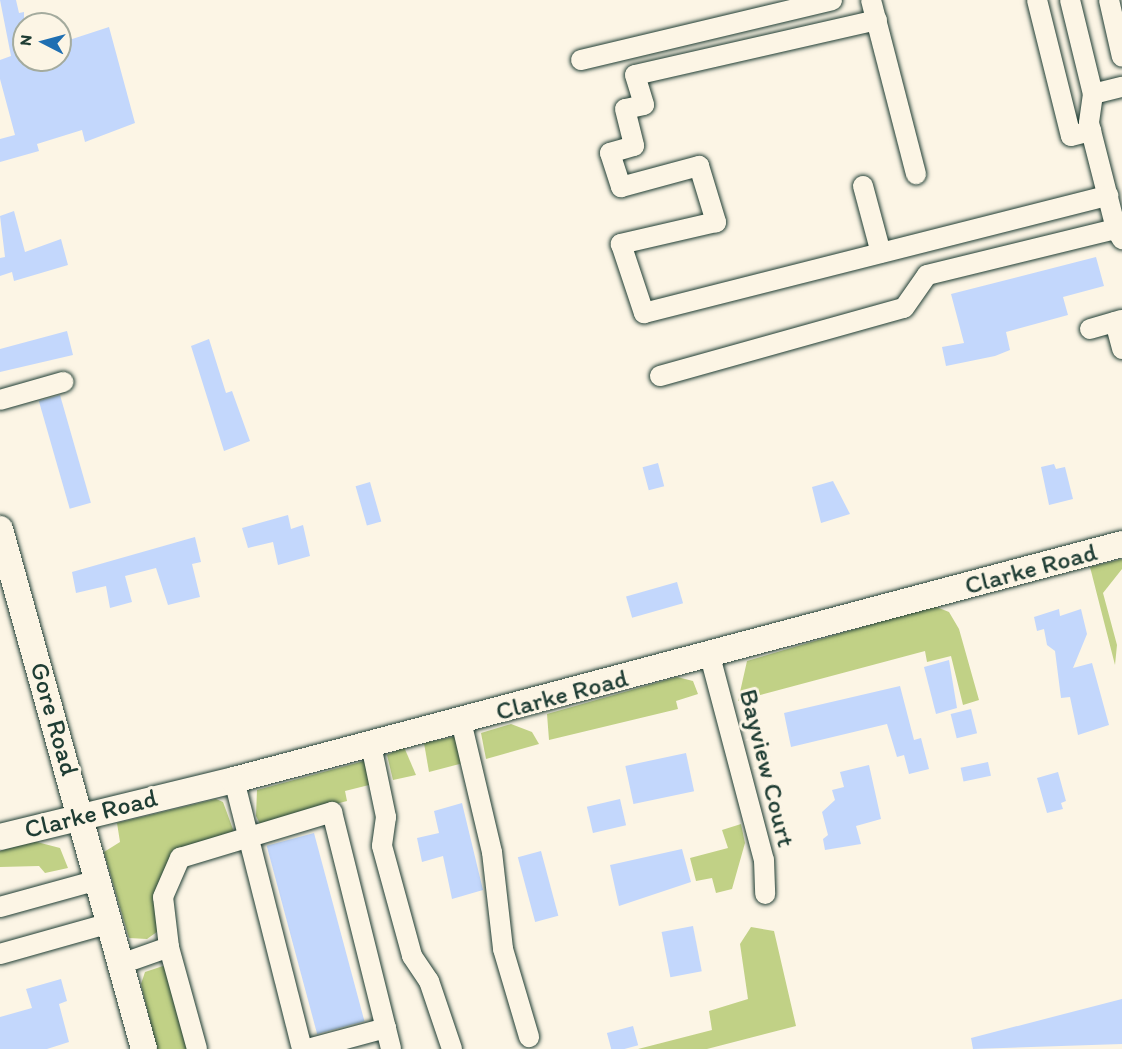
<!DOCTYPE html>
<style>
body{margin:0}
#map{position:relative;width:1122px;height:1049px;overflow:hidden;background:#fcf5e5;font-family:Itim,sans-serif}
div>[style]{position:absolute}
.green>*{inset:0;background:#c1d186}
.building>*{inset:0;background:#c3d7fc;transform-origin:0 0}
.roads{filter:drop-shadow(0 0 2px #1f3d34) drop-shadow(0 0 2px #1f3d34)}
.minor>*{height:20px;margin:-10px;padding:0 10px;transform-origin:10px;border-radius:10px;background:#fcf5e5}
.major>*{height:26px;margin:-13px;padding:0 13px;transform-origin:13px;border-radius:13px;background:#fcf5e5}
span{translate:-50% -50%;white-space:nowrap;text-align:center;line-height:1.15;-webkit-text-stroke:6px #fcf5e5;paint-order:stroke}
.street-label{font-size:26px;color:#1f3d34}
.north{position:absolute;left:12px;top:12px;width:60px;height:60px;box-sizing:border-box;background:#fcf5e5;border:2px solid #a4ab9e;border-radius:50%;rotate:276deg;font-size:16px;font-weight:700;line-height:24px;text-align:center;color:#1f3d34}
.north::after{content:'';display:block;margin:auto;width:21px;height:27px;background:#1f6fb2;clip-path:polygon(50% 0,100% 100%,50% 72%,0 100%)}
</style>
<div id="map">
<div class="green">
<i style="clip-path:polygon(1122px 559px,1122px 569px,1103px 593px,1117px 645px,1115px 665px,1090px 567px)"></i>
<i style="clip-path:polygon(934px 606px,949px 612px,959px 629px,979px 700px,963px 705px,951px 656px,927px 662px,925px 651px,738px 701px,747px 661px)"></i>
<i style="clip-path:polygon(677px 677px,693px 681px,698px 694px,676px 701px,678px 709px,549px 740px,547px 714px)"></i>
<i style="clip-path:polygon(511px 724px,532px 732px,539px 744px,486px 759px,481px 733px)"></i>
<i style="clip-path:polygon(458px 736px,471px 761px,429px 772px,424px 743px)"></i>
<i style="clip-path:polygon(404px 747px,416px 775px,393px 780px,387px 755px)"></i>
<i style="clip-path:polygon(364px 761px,377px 783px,345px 791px,347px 801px,260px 824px,256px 816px,257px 790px)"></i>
<i style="clip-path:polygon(216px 799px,223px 802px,234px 832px,180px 848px,161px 929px,147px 939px,129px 938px,104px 852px,120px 842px,117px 823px)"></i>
<i style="clip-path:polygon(741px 824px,745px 843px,732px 889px,716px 893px,712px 878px,696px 881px,690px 858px,728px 848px,722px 830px)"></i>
<i style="clip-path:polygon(33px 841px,60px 848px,68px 868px,45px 873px,39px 866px,0 867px,0 851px)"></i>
<i style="clip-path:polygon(751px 927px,774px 931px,796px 1026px,707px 1049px,638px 1049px,712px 1030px,709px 1011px,748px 999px,740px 944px)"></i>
<i style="clip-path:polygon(166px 965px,188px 1049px,157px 1049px,141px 984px,145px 972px)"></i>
</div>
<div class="building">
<i style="clip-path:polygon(0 0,16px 0,19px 13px,24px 12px,24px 60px,64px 60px,60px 43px,109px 27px,135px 123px,85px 142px,82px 130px,37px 144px,39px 151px,0 162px,0 139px,15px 135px,0 79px,0 60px,11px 56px)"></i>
<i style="clip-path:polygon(14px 211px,25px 252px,61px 239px,68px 265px,14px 281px,12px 272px,0 276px,0 258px,5px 257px,0 216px)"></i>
<i style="clip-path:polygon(1096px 257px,1104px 286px,1063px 297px,1068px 315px,1006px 332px,1010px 350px,995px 356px,946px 366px,942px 347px,964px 343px,951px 294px)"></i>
<i style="clip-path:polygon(67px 331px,73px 355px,0 372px,0 349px)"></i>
<i style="clip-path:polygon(209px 339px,226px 393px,232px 391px,250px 441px,224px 451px,191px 346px)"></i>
<i style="left:60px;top:395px;width:112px;height:22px;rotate:74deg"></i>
<i style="left:658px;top:463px;width:24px;height:16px;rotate:75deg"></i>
<i style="clip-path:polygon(1054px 464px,1056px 469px,1065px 467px,1073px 499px,1049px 505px,1041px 467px)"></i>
<i style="clip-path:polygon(833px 481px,850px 514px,821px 523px,812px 487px)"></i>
<i style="left:370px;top:482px;width:41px;height:15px;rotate:74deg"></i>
<i style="clip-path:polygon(288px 515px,291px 529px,303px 525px,310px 556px,278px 565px,273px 542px,248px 548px,242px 528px)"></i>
<i style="clip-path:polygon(195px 537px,201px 562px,192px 564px,200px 597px,168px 605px,156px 568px,125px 576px,132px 602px,110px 608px,106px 586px,76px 593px,72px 572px)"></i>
<i style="left:677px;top:582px;width:22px;height:53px;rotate:74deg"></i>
<i style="clip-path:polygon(1059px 609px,1060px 616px,1081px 609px,1087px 634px,1073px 668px,1092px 663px,1109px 725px,1078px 735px,1070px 697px,1061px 698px,1055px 651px,1047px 645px,1044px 629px,1037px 631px,1034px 617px)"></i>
<i style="clip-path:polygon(949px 660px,957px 708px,936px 714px,924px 667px)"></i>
<i style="clip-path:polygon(900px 686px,914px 740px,921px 738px,929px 769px,909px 774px,904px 755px,897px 757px,887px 724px,791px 747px,784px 713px)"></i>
<i style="left:971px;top:709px;width:25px;height:21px;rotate:76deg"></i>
<i style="left:686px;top:753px;width:39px;height:62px;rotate:78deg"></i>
<i style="left:988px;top:762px;width:14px;height:28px;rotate:78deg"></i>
<i style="clip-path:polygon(869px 765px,881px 819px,856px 826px,861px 844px,825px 850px,823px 839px,828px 835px,822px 812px,835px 800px,832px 790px,844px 787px,840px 772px)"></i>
<i style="clip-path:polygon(1058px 772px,1066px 801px,1061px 803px,1063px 809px,1047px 813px,1037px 778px)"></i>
<i style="left:620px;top:799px;width:27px;height:34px;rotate:77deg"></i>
<i style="clip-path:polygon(462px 803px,483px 890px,452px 899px,443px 856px,422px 862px,417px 838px,439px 833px,434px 811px)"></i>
<i style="left:314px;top:833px;width:195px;height:49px;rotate:75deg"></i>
<i style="clip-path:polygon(682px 849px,691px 882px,619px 906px,610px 865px)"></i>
<i style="left:541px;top:851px;width:67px;height:24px;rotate:75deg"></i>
<i style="left:693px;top:926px;width:46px;height:32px;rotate:79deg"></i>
<i style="clip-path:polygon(61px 979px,67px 1001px,59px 1004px,69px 1042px,47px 1049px,0 1049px,0 1017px,32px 1008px,26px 989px)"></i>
<i style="clip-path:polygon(1122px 999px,1122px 1044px,973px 1049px,971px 1038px)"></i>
<i style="left:633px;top:1026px;width:20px;height:27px;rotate:75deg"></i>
</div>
<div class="roads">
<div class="minor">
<i style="left:871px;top:0;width:180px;rotate:75.5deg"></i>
<i style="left:1037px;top:0;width:140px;rotate:76deg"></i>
<i style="left:1071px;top:136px;width:21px;rotate:-14deg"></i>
<i style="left:1070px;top:0;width:97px;rotate:76.3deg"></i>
<i style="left:1093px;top:94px;width:29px;rotate:98deg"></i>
<i style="left:1089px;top:123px;width:109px;rotate:75.7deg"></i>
<i style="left:1109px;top:0;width:58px;rotate:77.2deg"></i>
<i style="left:877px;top:20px;width:248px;rotate:167.2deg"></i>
<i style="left:635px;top:75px;width:31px;rotate:73deg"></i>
<i style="left:644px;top:105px;width:19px;rotate:168deg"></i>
<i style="left:625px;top:109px;width:38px;rotate:76deg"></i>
<i style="left:634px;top:146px;width:25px;rotate:164deg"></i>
<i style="left:610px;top:153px;width:36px;rotate:72deg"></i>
<i style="left:621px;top:187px;width:81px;rotate:-15.1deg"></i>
<i style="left:699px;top:166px;width:59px;rotate:73.1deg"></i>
<i style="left:716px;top:222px;width:98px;rotate:167deg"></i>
<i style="left:621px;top:244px;width:73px;rotate:71.6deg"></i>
<i style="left:644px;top:313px;width:479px;rotate:-14.2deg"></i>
<i style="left:581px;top:60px;width:258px;rotate:-13.4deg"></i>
<i style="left:1093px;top:94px;width:30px;rotate:-14deg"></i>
<i style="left:863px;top:186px;width:69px;rotate:75deg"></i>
<i style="left:1115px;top:322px;width:28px;rotate:75deg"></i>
<i style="left:1090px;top:329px;width:33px;rotate:-16deg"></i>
<i style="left:660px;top:376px;width:253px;rotate:-15.6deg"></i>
<i style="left:904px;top:308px;width:40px;rotate:-55.1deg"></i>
<i style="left:927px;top:275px;width:195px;rotate:-13.7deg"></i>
<i style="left:1116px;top:229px;width:12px;rotate:59deg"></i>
<i style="left:0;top:400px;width:66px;rotate:-15.9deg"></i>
<i style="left:710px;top:656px;width:211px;rotate:75.2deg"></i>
<i style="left:764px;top:860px;width:34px;rotate:88deg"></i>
<i style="left:461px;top:721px;width:135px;rotate:76.7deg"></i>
<i style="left:492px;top:852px;width:98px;rotate:83.5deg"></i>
<i style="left:503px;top:949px;width:92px;rotate:73.5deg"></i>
<i style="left:371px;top:745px;width:74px;rotate:78.2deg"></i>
<i style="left:386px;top:817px;width:29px;rotate:98deg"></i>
<i style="left:382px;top:846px;width:114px;rotate:74.7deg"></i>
<i style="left:412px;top:956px;width:30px;rotate:56deg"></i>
<i style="left:429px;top:981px;width:72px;rotate:71.3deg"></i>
<i style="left:234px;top:780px;width:277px;rotate:75.8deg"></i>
<i style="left:0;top:907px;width:102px;rotate:-15.4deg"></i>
<i style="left:0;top:954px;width:114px;rotate:-15.7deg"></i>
<i style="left:121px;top:964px;width:51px;rotate:-19.5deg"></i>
<i style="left:197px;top:1049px;width:106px;rotate:-105.4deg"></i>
<i style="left:169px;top:947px;width:50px;rotate:-96.8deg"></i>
<i style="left:163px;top:897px;width:43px;rotate:-66.4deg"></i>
<i style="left:180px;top:858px;width:159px;rotate:-16.8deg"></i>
<i style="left:332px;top:812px;width:244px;rotate:76deg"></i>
<i style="left:308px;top:1049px;width:81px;rotate:-15.1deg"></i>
</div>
<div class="major">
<i style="left:0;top:529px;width:540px;rotate:74.52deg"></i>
<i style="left:0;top:837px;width:241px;rotate:-13.7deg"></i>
<i style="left:234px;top:780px;width:919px;rotate:-14.88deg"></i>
</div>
</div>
<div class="street-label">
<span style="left:1031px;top:569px;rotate:-15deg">Clarke Road</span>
<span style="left:562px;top:695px;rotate:-15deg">Clarke Road</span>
<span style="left:54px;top:719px;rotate:74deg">Gore Road</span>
<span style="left:767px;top:768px;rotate:76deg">Bayview Court</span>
<span style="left:91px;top:814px;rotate:-14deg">Clarke Road</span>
</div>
<div class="north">N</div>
</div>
